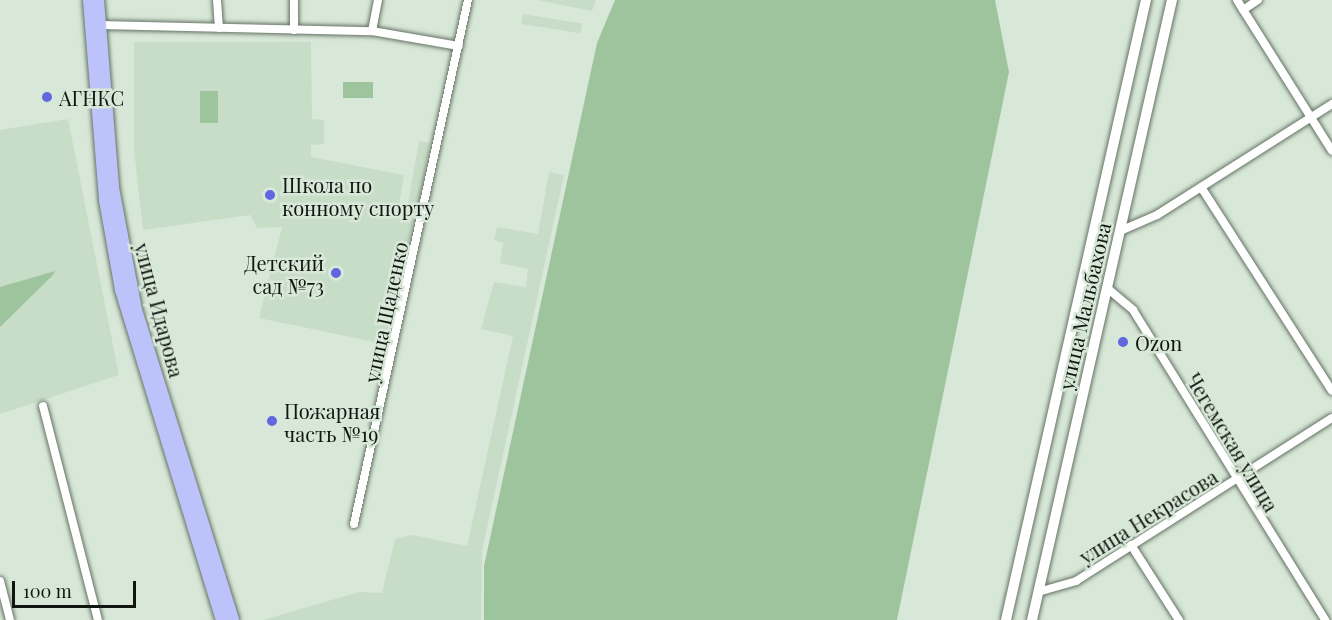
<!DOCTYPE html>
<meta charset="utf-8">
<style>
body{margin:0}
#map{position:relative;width:1332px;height:620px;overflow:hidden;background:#d8e8d8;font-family:"Playfair Display",serif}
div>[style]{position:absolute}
.built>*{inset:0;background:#c8ddc7;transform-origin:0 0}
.green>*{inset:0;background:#9ec49d;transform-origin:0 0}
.roads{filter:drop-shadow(0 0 2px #657365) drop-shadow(0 0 2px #657365)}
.street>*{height:8px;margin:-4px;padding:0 4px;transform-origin:4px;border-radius:4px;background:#fff}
.secondary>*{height:10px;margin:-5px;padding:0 5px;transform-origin:5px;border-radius:5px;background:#fff}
.primary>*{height:12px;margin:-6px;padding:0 6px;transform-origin:6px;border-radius:6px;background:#bbc3fa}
.dots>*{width:16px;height:16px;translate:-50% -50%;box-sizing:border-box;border:3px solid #d8e8d8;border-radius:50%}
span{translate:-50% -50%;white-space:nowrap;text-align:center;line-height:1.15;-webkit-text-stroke:5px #d8e8d8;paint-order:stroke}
.poi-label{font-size:20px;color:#101510}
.left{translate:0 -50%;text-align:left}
.right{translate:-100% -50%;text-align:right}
.street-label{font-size:20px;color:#101510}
.scale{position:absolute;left:12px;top:581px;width:124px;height:27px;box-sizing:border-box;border:3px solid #101510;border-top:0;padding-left:8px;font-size:18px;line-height:21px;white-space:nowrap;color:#101510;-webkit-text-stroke:4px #d8e8d8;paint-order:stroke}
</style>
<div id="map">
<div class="built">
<i style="clip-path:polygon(537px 0,596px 0,592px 11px)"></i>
<i style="left:523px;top:14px;width:60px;height:10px;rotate:9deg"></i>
<i style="clip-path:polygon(134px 42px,311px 42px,312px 119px,324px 120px,324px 144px,311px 145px,311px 157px,404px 175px,397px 217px,413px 221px,384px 344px,259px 318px,282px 227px,257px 228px,250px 215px,143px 230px,134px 150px)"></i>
<i style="clip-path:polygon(68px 119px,119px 375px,0 414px,0 130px)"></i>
<i style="left:419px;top:141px;width:11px;height:74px;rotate:10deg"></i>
<i style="clip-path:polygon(549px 172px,564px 175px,482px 551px,481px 620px,263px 620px,359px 592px,382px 593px,395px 539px,412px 535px,467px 546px,513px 336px,481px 329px,494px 282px,526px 287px,528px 269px,500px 263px,503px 243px,494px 240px,497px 227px,538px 234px)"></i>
</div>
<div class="green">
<i style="clip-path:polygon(615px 0,995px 0,1009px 72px,897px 620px,484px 620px,484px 566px,597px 43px)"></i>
<i style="left:373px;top:82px;width:16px;height:30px;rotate:90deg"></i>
<i style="left:200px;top:91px;width:18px;height:32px"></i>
<i style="clip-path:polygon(55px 271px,53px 275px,0 327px,0 287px)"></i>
</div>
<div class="roads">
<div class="street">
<i style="left:217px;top:0;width:28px;rotate:86deg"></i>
<i style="left:294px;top:0;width:30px;rotate:90deg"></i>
<i style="left:1237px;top:0;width:178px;rotate:57.8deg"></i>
<i style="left:1243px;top:10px;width:18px;rotate:-34deg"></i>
<i style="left:100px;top:25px;width:272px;rotate:1.3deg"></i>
<i style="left:372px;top:31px;width:88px;rotate:9.8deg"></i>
<i style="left:372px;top:31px;width:32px;rotate:-79deg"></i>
<i style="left:1201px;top:187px;width:242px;rotate:57.3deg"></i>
<i style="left:1120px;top:231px;width:40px;rotate:-23.4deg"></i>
<i style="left:1157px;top:215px;width:207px;rotate:-32.4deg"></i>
<i style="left:1107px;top:288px;width:34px;rotate:40deg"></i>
<i style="left:1133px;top:310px;width:365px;rotate:58.2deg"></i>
<i style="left:43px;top:406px;width:221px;rotate:75.6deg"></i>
<i style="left:354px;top:524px;width:536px;rotate:-77.73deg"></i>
<i style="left:1131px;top:545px;width:89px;rotate:57.4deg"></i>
<i style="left:0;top:581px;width:40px;rotate:75.6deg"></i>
<i style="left:1038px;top:592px;width:40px;rotate:-16deg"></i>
<i style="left:1076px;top:581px;width:303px;rotate:-32.5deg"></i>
</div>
<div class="secondary">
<i style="left:1006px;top:620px;width:636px;rotate:-77.28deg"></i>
<i style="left:1032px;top:620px;width:636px;rotate:-77.28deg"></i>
</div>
<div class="primary">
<i style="left:89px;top:0;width:201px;rotate:85.4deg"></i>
<i style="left:105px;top:200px;width:91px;rotate:79.9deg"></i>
<i style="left:121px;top:290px;width:345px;rotate:73deg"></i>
<i style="left:98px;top:0;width:189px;rotate:85.4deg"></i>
<i style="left:113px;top:188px;width:124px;rotate:79.3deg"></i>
<i style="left:136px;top:310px;width:325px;rotate:72.6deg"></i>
</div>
</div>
<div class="dots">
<i style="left:47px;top:97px;background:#6067df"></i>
<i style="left:270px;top:195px;background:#6067df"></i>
<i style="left:336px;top:273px;background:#6067df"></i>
<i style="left:1123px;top:342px;background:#6067df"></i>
<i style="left:272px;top:421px;background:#6067df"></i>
</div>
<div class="poi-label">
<span class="left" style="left:59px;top:97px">АГНКС</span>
<span class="left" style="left:282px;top:196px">Школа по<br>конному спорту</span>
<span class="right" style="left:324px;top:274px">Детский<br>сад №73</span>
<span class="left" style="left:1135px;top:342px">Ozon</span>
<span class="left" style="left:284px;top:422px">Пожарная<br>часть №19</span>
</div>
<div class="street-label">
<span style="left:1084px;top:306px;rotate:-77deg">улица Мальбахова</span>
<span style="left:160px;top:310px;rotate:75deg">улица Идарова</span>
<span style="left:385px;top:312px;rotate:-78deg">улица Щаденко</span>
<span style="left:1233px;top:442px;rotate:59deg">Чегемская улица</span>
<span style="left:1148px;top:516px;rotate:-32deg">улица Некрасова</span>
</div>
<div class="scale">100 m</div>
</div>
